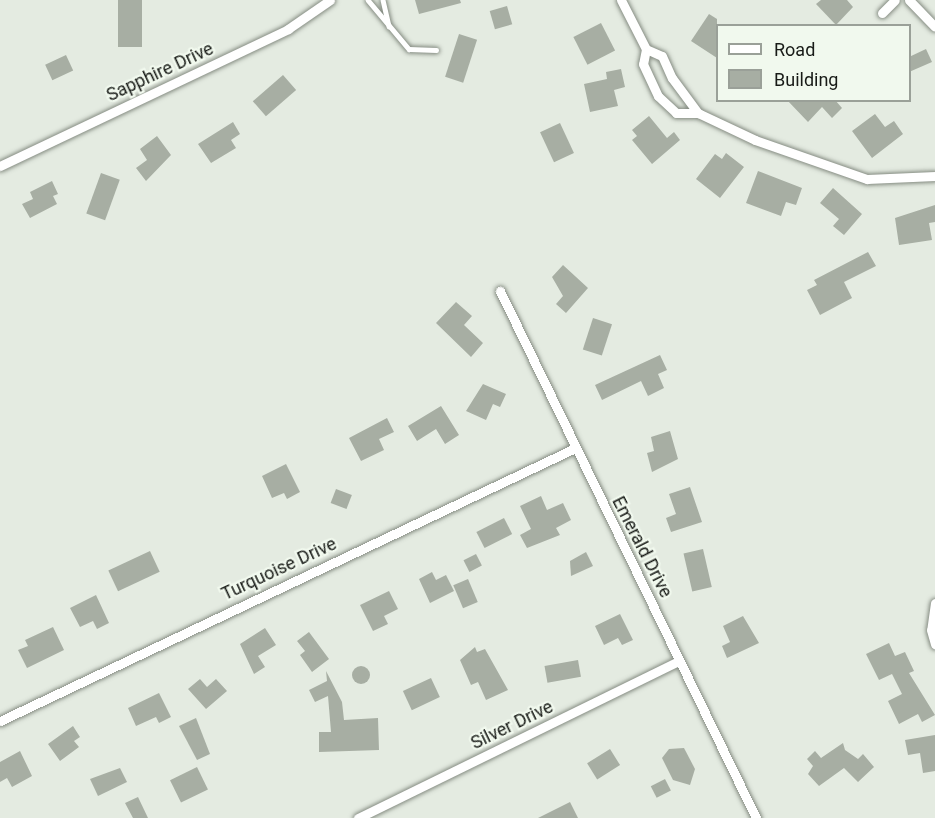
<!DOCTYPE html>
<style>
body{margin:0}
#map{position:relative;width:935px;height:818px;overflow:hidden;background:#e4ebe1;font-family:Roboto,sans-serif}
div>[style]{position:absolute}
.building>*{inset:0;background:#a7aea3;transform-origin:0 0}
.round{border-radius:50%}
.roads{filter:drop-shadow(0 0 2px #858c82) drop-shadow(0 0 2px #858c82)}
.lane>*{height:4.5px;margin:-2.25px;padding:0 2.25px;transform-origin:2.25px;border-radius:2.25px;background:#fff}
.street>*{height:9px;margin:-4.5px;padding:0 4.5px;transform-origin:4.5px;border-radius:4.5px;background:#fff}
span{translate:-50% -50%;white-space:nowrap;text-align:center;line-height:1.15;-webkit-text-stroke:4.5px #f1f9ee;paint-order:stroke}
.street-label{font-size:18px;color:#181b17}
.legend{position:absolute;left:716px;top:24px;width:195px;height:78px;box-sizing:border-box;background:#f1f9ee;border:2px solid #9aa098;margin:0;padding:8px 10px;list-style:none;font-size:18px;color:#181b17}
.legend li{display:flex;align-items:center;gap:12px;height:30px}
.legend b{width:30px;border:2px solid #9aa098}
</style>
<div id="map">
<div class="building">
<i style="left:118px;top:0;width:24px;height:47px"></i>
<i style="clip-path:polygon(415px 0,460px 0,461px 3px,419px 14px)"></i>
<i style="clip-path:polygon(821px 0,847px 0,853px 7px,836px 25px,816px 4px)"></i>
<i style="left:507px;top:6px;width:19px;height:18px;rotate:74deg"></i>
<i style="clip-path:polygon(709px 14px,717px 19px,717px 58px,691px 41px)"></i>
<i style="left:601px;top:23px;width:31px;height:31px;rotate:63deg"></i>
<i style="left:459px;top:34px;width:19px;height:45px;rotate:18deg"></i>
<i style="clip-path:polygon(926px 49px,932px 62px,909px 72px,909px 57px)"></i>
<i style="left:66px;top:55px;width:17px;height:23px;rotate:65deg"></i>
<i style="clip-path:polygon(621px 69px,625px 87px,614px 90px,618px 106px,590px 112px,584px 84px,607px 79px,606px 72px)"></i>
<i style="left:283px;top:75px;width:20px;height:40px;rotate:49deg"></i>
<i style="clip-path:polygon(787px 100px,835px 100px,842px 108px,832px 118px,822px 107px,808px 122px)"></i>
<i style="clip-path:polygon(875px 114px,885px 127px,894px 121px,903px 134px,872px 158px,852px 131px)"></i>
<i style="clip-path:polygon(649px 116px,667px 138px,674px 132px,680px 140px,652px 164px,632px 140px,637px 136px,632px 130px)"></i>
<i style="clip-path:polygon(233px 122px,240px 134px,231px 140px,236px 148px,211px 163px,198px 144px)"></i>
<i style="left:560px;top:123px;width:33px;height:22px;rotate:65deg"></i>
<i style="clip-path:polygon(157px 136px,171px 155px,146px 181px,136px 168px,147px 160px,140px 149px)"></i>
<i style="clip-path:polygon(726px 153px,744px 167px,720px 198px,696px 179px,715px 154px,722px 159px)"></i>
<i style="clip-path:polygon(758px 171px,802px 188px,796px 205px,786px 202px,781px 216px,746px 203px)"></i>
<i style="left:101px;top:173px;width:20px;height:43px;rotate:20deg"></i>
<i style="clip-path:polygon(52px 181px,58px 194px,53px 196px,57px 204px,30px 218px,22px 204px,33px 199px,30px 192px)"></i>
<i style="clip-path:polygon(833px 188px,862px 214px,844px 235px,833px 226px,839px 219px,820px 203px)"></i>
<i style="clip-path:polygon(935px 205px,935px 222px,929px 223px,932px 240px,899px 245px,895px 218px)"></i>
<i style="clip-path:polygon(868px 252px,876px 266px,844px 282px,852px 298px,820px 315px,807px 290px,817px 285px,814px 280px)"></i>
<i style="clip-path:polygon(563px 265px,588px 288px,566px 313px,556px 304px,563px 296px,552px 277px)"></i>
<i style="clip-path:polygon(456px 302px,472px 316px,464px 325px,483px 343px,471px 357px,436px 323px)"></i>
<i style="left:593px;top:318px;width:20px;height:33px;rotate:18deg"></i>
<i style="clip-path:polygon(660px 355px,667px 370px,658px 374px,664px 388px,648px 396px,641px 381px,602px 400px,595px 385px)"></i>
<i style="clip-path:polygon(483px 384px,506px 394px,500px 407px,493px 404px,486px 420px,466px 411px)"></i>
<i style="clip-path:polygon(441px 406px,459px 435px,445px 444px,436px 429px,417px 441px,408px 426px)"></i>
<i style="clip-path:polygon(387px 418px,394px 432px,379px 439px,384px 450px,361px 461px,349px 438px)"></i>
<i style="clip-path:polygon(670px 431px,678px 459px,652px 472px,647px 453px,654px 451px,651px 437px)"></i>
<i style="clip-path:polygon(286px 464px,300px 492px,287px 499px,284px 493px,272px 498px,262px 476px)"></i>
<i style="clip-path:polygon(690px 487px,702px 522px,671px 532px,666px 518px,676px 514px,669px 494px)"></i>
<i style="left:336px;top:489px;width:17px;height:15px;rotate:21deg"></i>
<i style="clip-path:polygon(541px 496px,547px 510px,563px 503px,571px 520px,556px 528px,560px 535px,527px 548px,520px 535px,531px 529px,520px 506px)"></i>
<i style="left:504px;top:518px;width:18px;height:31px;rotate:63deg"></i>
<i style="left:703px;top:549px;width:39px;height:20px;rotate:77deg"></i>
<i style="left:150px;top:551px;width:23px;height:46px;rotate:65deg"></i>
<i style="clip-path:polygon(586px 552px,593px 566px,571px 576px,570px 561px)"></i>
<i style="left:476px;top:554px;width:13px;height:14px;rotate:63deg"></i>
<i style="clip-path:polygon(432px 572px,436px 580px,446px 575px,454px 591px,430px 603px,419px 579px)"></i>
<i style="left:468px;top:579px;width:25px;height:16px;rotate:67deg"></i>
<i style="clip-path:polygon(389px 591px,398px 609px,384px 616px,388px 624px,373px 631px,360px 605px)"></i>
<i style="clip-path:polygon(96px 595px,109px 623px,97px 629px,93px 621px,80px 627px,70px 608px)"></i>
<i style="clip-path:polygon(620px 614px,633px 640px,622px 645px,618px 638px,604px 645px,595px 626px)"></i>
<i style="clip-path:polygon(743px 616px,759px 643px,727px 658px,722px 646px,730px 642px,723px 626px)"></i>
<i style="clip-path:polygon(53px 627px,64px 650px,27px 668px,18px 650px,28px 646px,25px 640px)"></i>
<i style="clip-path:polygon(265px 628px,276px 645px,258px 656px,265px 667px,254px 674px,240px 644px)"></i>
<i style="clip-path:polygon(309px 632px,329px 659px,312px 672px,300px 655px,305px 651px,297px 641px)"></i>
<i style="clip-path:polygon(889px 643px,895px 656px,905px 652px,914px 671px,909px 673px,935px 715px,922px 722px,918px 714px,899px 724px,888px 701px,902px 694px,892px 674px,879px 680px,866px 654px)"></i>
<i style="clip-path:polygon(475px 647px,477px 652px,485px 649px,508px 690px,486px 700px,478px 682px,471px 685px,460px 660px)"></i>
<i style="left:578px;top:660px;width:17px;height:34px;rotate:80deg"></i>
<i class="round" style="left:352px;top:666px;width:18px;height:18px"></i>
<i style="clip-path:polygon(326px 671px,342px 702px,344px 720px,378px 718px,379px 750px,319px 752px,319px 732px,331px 732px,328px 696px,315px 702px,309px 690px,327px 681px)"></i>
<i style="left:431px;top:678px;width:21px;height:31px;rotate:65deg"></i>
<i style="clip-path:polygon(200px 679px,207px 687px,216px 679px,227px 691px,206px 709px,188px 689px)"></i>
<i style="clip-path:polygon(159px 693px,171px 717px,159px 723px,156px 717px,136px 726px,128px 708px)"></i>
<i style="clip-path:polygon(196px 718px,210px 754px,197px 760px,179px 726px)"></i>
<i style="clip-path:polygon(73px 726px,80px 737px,74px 741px,79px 747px,60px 761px,48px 744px)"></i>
<i style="clip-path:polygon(935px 735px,935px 771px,923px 773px,920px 753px,908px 755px,905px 740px)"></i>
<i style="clip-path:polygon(843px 743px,845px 750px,858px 759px,863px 754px,874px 767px,858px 782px,844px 768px,819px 786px,808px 774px,813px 766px,807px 759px,815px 751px,821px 758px)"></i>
<i style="clip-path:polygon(684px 748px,695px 769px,690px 785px,673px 780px,662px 758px,669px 749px)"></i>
<i style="left:610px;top:749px;width:19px;height:27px;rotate:58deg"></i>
<i style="clip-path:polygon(20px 751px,32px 776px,12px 787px,7px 778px,0 782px,0 762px)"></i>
<i style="left:197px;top:767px;width:25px;height:30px;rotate:64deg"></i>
<i style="clip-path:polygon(120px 768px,127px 782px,98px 796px,90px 779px)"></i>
<i style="left:665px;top:779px;width:13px;height:16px;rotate:63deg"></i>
<i style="clip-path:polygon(138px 797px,148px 818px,133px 818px,125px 803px)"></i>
<i style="clip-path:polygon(570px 802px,578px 818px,538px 818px)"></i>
</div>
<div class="roads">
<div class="lane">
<i style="left:368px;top:0;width:64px;rotate:50.1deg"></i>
<i style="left:409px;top:49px;width:27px;rotate:2deg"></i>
<i style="left:383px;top:0;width:27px;rotate:77deg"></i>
</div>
<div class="street">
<i style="left:621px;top:0;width:55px;rotate:63deg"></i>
<i style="left:646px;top:49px;width:15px;rotate:101deg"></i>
<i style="left:643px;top:64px;width:35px;rotate:65deg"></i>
<i style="left:658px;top:96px;width:25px;rotate:43deg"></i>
<i style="left:676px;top:113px;width:22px"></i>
<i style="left:909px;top:0;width:37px;rotate:46deg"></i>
<i style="left:882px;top:13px;width:18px;rotate:-45deg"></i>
<i style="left:646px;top:49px;width:17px;rotate:24deg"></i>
<i style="left:662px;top:56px;width:24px;rotate:66deg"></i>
<i style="left:672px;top:78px;width:44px;rotate:53.4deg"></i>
<i style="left:698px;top:113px;width:63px;rotate:25.3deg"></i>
<i style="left:755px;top:140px;width:119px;rotate:19.2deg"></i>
<i style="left:867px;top:179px;width:68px;rotate:-2.5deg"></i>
<i style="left:0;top:166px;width:319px;rotate:-25.4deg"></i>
<i style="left:288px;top:29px;width:51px;rotate:-34.6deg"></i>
<i style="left:500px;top:291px;width:586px;rotate:64.09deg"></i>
<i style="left:935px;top:603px;width:27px;rotate:98deg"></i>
<i style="left:931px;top:630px;width:15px;rotate:74deg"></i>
<i style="left:0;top:721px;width:634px;rotate:-25.39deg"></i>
<i style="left:358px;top:818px;width:357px;rotate:-26.1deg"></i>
</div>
</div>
<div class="street-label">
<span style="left:160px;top:72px;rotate:-25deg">Sapphire Drive</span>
<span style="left:642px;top:547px;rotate:63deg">Emerald Drive</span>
<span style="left:279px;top:569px;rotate:-25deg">Turquoise Drive</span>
<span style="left:512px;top:725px;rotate:-26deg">Silver Drive</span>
</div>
<ul class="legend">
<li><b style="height:8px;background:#fff"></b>Road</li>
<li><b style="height:16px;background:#a7aea3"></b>Building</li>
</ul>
</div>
